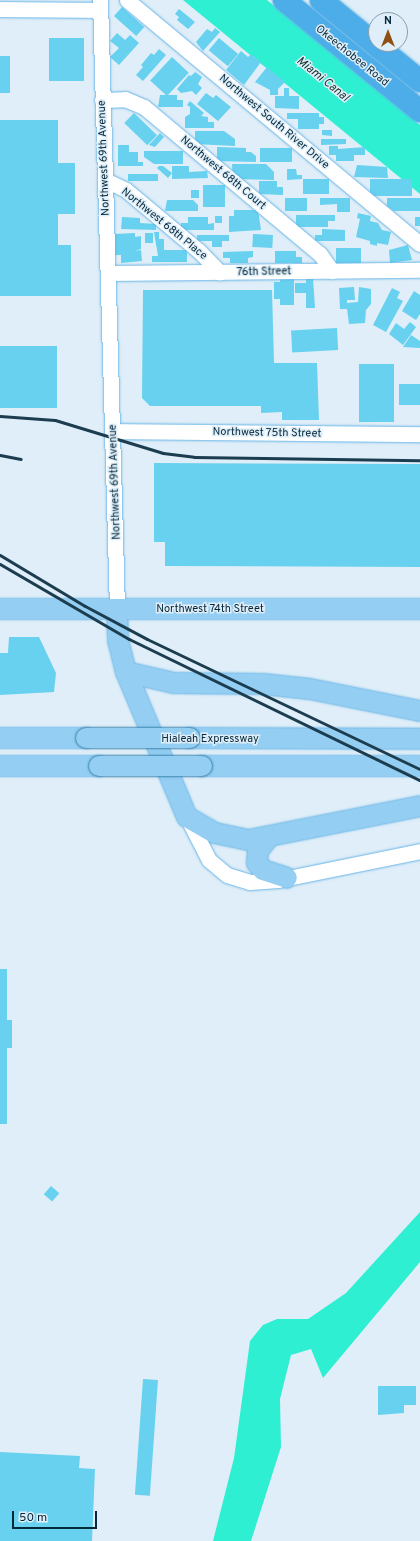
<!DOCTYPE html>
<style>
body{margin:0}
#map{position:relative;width:420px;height:1541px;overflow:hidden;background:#dfeef8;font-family:Overpass,sans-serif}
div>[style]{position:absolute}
.water>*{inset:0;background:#2fefd2}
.building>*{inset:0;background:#67d1ef;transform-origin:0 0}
.roads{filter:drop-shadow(0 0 1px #67b4e7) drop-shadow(0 0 1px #67b4e7)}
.minor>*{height:15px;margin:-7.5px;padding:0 7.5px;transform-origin:7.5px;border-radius:7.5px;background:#fff}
.major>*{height:20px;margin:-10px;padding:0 10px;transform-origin:10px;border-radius:10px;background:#94cef2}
.highway>*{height:22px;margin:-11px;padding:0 11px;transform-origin:11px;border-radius:11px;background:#4dade9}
.rail>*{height:3px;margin:-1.5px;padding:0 1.5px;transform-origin:1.5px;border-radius:1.5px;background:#1c3d4f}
.bridges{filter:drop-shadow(0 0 1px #347eac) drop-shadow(0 0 1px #347eac)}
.major-bridge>*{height:20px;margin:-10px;padding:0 10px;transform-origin:10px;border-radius:10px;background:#94cef2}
span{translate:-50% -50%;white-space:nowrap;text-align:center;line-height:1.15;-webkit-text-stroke:3px #dfeef8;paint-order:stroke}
.street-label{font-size:11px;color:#05283b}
.water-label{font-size:12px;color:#16322c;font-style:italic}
.north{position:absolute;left:368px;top:12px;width:40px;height:40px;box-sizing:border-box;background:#dfeef8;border:1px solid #889fac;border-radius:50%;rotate:0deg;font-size:11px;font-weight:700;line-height:16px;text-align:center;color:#05283b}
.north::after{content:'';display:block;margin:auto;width:14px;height:18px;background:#8e5013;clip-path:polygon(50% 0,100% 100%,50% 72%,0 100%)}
.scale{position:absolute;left:12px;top:1511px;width:85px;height:18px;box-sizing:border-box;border:2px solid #05283b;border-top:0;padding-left:5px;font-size:12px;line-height:14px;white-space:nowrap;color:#05283b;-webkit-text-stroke:3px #dfeef8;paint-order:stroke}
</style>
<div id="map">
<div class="water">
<i style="clip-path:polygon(183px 0,267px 0,420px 125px,420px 194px)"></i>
<i style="clip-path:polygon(420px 1212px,420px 1262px,323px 1378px,311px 1349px,291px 1355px,280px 1399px,281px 1447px,251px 1541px,213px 1541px,234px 1458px,250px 1341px,263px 1325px,277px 1319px,308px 1319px,346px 1293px)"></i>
</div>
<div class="building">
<i style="left:122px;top:7px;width:30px;height:12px;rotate:42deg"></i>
<i style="clip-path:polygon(179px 9px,195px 22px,188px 29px,177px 20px,179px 17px,175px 14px)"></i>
<i style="clip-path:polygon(215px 28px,220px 32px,203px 51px,196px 42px,207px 29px,212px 32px)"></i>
<i style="clip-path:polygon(117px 33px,125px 40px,130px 35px,139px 43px,119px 65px,110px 57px,119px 48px,110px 41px)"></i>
<i style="left:49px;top:38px;width:35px;height:43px"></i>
<i style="left:219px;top:38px;width:25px;height:16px;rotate:40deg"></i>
<i style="clip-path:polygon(159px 49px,166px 55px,143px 81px,136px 75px,143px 67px,141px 65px,151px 53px,154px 55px)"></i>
<i style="clip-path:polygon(241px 51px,248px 57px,251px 54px,261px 62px,244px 85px,226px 70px)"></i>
<i style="left:0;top:56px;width:10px;height:37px"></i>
<i style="left:172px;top:57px;width:23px;height:32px;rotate:43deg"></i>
<i style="clip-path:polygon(267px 67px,285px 82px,278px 89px,278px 95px,270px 95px,270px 90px,255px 82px)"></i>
<i style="clip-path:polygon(195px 72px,202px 77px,198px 84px,202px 88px,196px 95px,192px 91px,181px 93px,177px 89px,189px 75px,191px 76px)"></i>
<i style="clip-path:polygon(284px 88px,289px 88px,289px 96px,299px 96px,299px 109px,275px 108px,275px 96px,284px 96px)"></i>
<i style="clip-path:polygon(206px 93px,213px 98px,216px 95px,231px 107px,218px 121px,197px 104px)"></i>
<i style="clip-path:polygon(160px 95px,177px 95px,177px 100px,183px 100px,183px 107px,158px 107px)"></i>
<i style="clip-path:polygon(190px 101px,204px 113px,201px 116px,208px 117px,208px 122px,214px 122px,214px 128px,185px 128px,185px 117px,190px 114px,190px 107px,187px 105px)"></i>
<i style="left:134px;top:113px;width:32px;height:14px;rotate:44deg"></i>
<i style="clip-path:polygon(287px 113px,319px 113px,319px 117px,324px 117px,324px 124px,319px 124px,319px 129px,298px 129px,298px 119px,287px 119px)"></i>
<i style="clip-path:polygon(0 120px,58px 120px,58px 163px,75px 163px,75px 214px,58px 214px,58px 245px,71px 245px,71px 296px,0 296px)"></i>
<i style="clip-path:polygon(322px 130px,332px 130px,332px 136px,322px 135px)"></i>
<i style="clip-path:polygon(195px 131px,224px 131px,235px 139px,235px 146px,195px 144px)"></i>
<i style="clip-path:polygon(160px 133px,164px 137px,155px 147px,149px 145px)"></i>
<i style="clip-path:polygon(321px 139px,346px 139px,346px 144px,321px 145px)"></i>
<i style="clip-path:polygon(118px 145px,129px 145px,129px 152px,138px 152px,138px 162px,143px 162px,143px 166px,118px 166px)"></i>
<i style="clip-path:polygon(329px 146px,338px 146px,338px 149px,365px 147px,365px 155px,354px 155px,354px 161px,336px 161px,336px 155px,329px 155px)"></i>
<i style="clip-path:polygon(217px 147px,246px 148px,246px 152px,251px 152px,256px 156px,256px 162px,217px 161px)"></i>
<i style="left:260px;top:148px;width:32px;height:14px"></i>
<i style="clip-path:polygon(144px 151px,183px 151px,183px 164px,154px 164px,144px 157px)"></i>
<i style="clip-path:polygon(232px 164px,266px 164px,274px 172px,274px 180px,233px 179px)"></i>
<i style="clip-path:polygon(357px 165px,387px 167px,388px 178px,354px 177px)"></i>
<i style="clip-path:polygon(159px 166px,163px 166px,172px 173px,168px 178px,157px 168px)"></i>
<i style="clip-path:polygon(172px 166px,189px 166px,189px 172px,207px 171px,208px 178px,172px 179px)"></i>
<i style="clip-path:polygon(287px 169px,296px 169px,297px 175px,302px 175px,302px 179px,287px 180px)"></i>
<i style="left:128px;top:174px;width:30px;height:7px"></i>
<i style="left:303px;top:179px;width:26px;height:15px"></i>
<i style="left:412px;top:179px;width:17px;height:42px;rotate:90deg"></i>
<i style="clip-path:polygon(259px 181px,277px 181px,277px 187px,283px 187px,283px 195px,259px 194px)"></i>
<i style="left:203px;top:185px;width:22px;height:22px"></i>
<i style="left:191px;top:190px;width:8px;height:8px"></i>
<i style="left:285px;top:198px;width:22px;height:13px"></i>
<i style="clip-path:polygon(320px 198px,350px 198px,350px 212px,337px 212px,337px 204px,320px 205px)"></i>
<i style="clip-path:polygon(387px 198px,420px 198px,420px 211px,394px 211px,387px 206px)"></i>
<i style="clip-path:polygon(167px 200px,193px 200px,198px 205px,198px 211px,165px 211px)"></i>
<i style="clip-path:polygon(234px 210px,258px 210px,261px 230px,229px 232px,229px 216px,234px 216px)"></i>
<i style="clip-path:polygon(358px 213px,371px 216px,370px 221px,378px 223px,382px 230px,391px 232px,388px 245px,377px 243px,377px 246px,370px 244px,370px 241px,356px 237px,360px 219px,357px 218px)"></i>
<i style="clip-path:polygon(296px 215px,335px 215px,335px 221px,328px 221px,328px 227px,296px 227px)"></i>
<i style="left:215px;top:216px;width:7px;height:7px"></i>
<i style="clip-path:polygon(122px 217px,140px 218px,140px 223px,156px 224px,156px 230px,121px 229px)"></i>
<i style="clip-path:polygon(188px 217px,208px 217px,208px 224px,214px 223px,214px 230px,181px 230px,181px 223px,188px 223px)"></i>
<i style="left:415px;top:217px;width:5px;height:9px"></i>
<i style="clip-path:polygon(322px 229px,345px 230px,345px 241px,315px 241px,315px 235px,322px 235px)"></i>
<i style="clip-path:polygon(154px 232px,159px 232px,159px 239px,164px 239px,164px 250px,187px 250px,187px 262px,152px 262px,152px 256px,158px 256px)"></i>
<i style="clip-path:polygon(135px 233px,135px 237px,141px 236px,141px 249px,135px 251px,141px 250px,142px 261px,121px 263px,121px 255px,115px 255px,114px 234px)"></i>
<i style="left:145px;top:233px;width:8px;height:10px"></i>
<i style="left:253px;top:234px;width:20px;height:13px;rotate:3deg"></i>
<i style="clip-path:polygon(197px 235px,229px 235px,229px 241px,222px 241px,222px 247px,212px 247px,212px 241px,197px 241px)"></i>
<i style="clip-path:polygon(408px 245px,412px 260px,390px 263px,389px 250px)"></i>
<i style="left:336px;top:248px;width:25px;height:16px"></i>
<i style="clip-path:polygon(253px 251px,253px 257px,248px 258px,248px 263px,230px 263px,230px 258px,223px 258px,223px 252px)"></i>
<i style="clip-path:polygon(275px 251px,296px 251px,296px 257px,302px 257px,302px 263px,275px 263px)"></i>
<i style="clip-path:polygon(280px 278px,294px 278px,294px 305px,280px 305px,280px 299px,274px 299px,274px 282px,280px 282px)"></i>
<i style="clip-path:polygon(306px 278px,313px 278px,315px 308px,306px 308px,306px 293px,295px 293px,295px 283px,306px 283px)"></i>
<i style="clip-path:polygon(354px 287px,355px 300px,347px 300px,347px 303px,358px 302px,359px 287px,371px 289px,371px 304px,366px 310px,365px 323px,349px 324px,347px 309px,340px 309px,339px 288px)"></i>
<i style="clip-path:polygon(392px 288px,400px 292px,397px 298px,403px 301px,386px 332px,373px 325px)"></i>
<i style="clip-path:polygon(143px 290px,272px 290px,274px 363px,317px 363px,319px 420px,282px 420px,282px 412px,261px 413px,261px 406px,150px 406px,142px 398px)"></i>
<i style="clip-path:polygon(414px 291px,420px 295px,420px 314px,416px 320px,402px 311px)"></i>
<i style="clip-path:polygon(410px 322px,416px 327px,403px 345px,389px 334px,396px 323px,404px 329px)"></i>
<i style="left:337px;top:328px;width:22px;height:46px;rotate:87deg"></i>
<i style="clip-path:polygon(411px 335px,420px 341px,420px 348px,403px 347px)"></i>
<i style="left:0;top:346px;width:57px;height:62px"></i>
<i style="left:359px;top:364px;width:35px;height:58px"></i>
<i style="left:399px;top:384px;width:21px;height:21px"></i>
<i style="clip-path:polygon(154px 463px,420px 464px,420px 567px,165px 566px,165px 542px,154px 542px)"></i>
<i style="clip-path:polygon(9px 637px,39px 637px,56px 673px,54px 692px,0 695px,0 653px,8px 653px)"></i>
<i style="clip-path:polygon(0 969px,7px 969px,7px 1020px,12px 1020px,12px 1048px,7px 1048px,7px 1124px,0 1124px)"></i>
<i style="left:51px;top:1186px;width:11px;height:11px;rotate:41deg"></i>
<i style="left:143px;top:1379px;width:15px;height:116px;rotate:4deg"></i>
<i style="clip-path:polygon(378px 1386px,416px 1386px,416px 1405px,404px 1405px,404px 1413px,378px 1415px)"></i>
<i style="clip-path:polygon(0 1452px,80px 1456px,79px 1468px,95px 1469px,92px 1541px,0 1541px)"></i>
</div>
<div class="roads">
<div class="minor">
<i style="left:100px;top:0;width:609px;rotate:88.4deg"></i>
<i style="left:127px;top:0;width:381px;rotate:39.8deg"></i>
<i style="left:0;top:9px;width:99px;rotate:0.6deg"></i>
<i style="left:102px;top:100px;width:23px;rotate:-2deg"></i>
<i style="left:125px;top:99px;width:21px;rotate:23deg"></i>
<i style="left:144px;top:107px;width:229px;rotate:39.9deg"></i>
<i style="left:320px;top:254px;width:21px;rotate:55deg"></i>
<i style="left:105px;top:180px;width:23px;rotate:25deg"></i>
<i style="left:126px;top:190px;width:95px;rotate:39.9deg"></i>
<i style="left:199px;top:251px;width:30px;rotate:46deg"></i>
<i style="left:108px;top:273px;width:312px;rotate:-0.6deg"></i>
<i style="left:113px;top:431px;width:307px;rotate:0.6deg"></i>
<i style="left:187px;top:817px;width:48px;rotate:62.9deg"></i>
<i style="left:209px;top:860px;width:23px;rotate:40deg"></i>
<i style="left:227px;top:875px;width:24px;rotate:17deg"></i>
<i style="left:250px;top:882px;width:28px;rotate:-4deg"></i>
<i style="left:278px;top:880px;width:145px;rotate:-11.5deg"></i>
</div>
<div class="major">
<i style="left:0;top:609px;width:420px"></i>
<i style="left:117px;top:609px;width:31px;rotate:88deg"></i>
<i style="left:118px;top:640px;width:33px;rotate:76deg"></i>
<i style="left:126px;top:672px;width:157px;rotate:67.2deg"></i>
<i style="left:187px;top:817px;width:32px;rotate:30deg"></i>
<i style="left:215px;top:833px;width:35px;rotate:12deg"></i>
<i style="left:249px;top:840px;width:174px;rotate:-11.2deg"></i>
<i style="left:126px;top:672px;width:49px;rotate:12.9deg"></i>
<i style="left:174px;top:683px;width:89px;rotate:0.6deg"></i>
<i style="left:263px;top:684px;width:47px;rotate:6.1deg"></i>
<i style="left:310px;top:689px;width:112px;rotate:11.3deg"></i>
<i style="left:0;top:738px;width:86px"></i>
<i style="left:190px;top:738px;width:230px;rotate:0.2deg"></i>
<i style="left:0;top:766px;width:99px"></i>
<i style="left:202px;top:766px;width:218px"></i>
<i style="left:268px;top:838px;width:16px;rotate:128deg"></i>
<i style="left:258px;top:851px;width:12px;rotate:95deg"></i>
<i style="left:257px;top:863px;width:9px;rotate:49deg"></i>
<i style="left:263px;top:870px;width:25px;rotate:18deg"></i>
</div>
<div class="highway">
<i style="left:284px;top:0;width:176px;rotate:39.2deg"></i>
<i style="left:321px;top:0;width:128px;rotate:39.3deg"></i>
</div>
</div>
<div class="rail">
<i style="left:0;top:416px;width:55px;rotate:4.2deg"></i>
<i style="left:55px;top:420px;width:113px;rotate:17deg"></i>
<i style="left:163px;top:453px;width:31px;rotate:7deg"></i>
<i style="left:194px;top:457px;width:226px;rotate:0.8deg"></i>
<i style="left:0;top:455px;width:21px;rotate:11deg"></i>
<i style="left:0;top:555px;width:99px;rotate:31deg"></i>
<i style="left:85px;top:606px;width:70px;rotate:28deg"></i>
<i style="left:147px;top:639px;width:302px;rotate:25.5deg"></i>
<i style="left:0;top:564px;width:149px;rotate:30.2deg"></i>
<i style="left:129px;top:639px;width:323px;rotate:25.9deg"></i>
</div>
<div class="bridges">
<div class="major-bridge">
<i style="left:86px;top:738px;width:104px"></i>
<i style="left:99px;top:766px;width:103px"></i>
</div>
</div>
<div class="street-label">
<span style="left:352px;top:56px;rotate:39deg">Okeechobee Road</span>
<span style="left:274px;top:122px;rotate:40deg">Northwest South River Drive</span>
<span style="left:104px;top:158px;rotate:-92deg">Northwest 69th Avenue</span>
<span style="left:223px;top:173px;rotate:40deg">Northwest 68th Court</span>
<span style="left:164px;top:224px;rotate:39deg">Northwest 68th Place</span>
<span style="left:264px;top:272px;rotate:-1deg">76th Street</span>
<span style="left:267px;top:433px;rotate:1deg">Northwest 75th Street</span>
<span style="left:115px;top:482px;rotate:-92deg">Northwest 69th Avenue</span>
<span style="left:210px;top:609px">Northwest 74th Street</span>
<span style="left:210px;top:739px">Hialeah Expressway</span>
</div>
<div class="water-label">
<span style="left:322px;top:80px;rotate:39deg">Miami Canal</span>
</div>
<div class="north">N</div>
<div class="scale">50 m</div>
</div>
